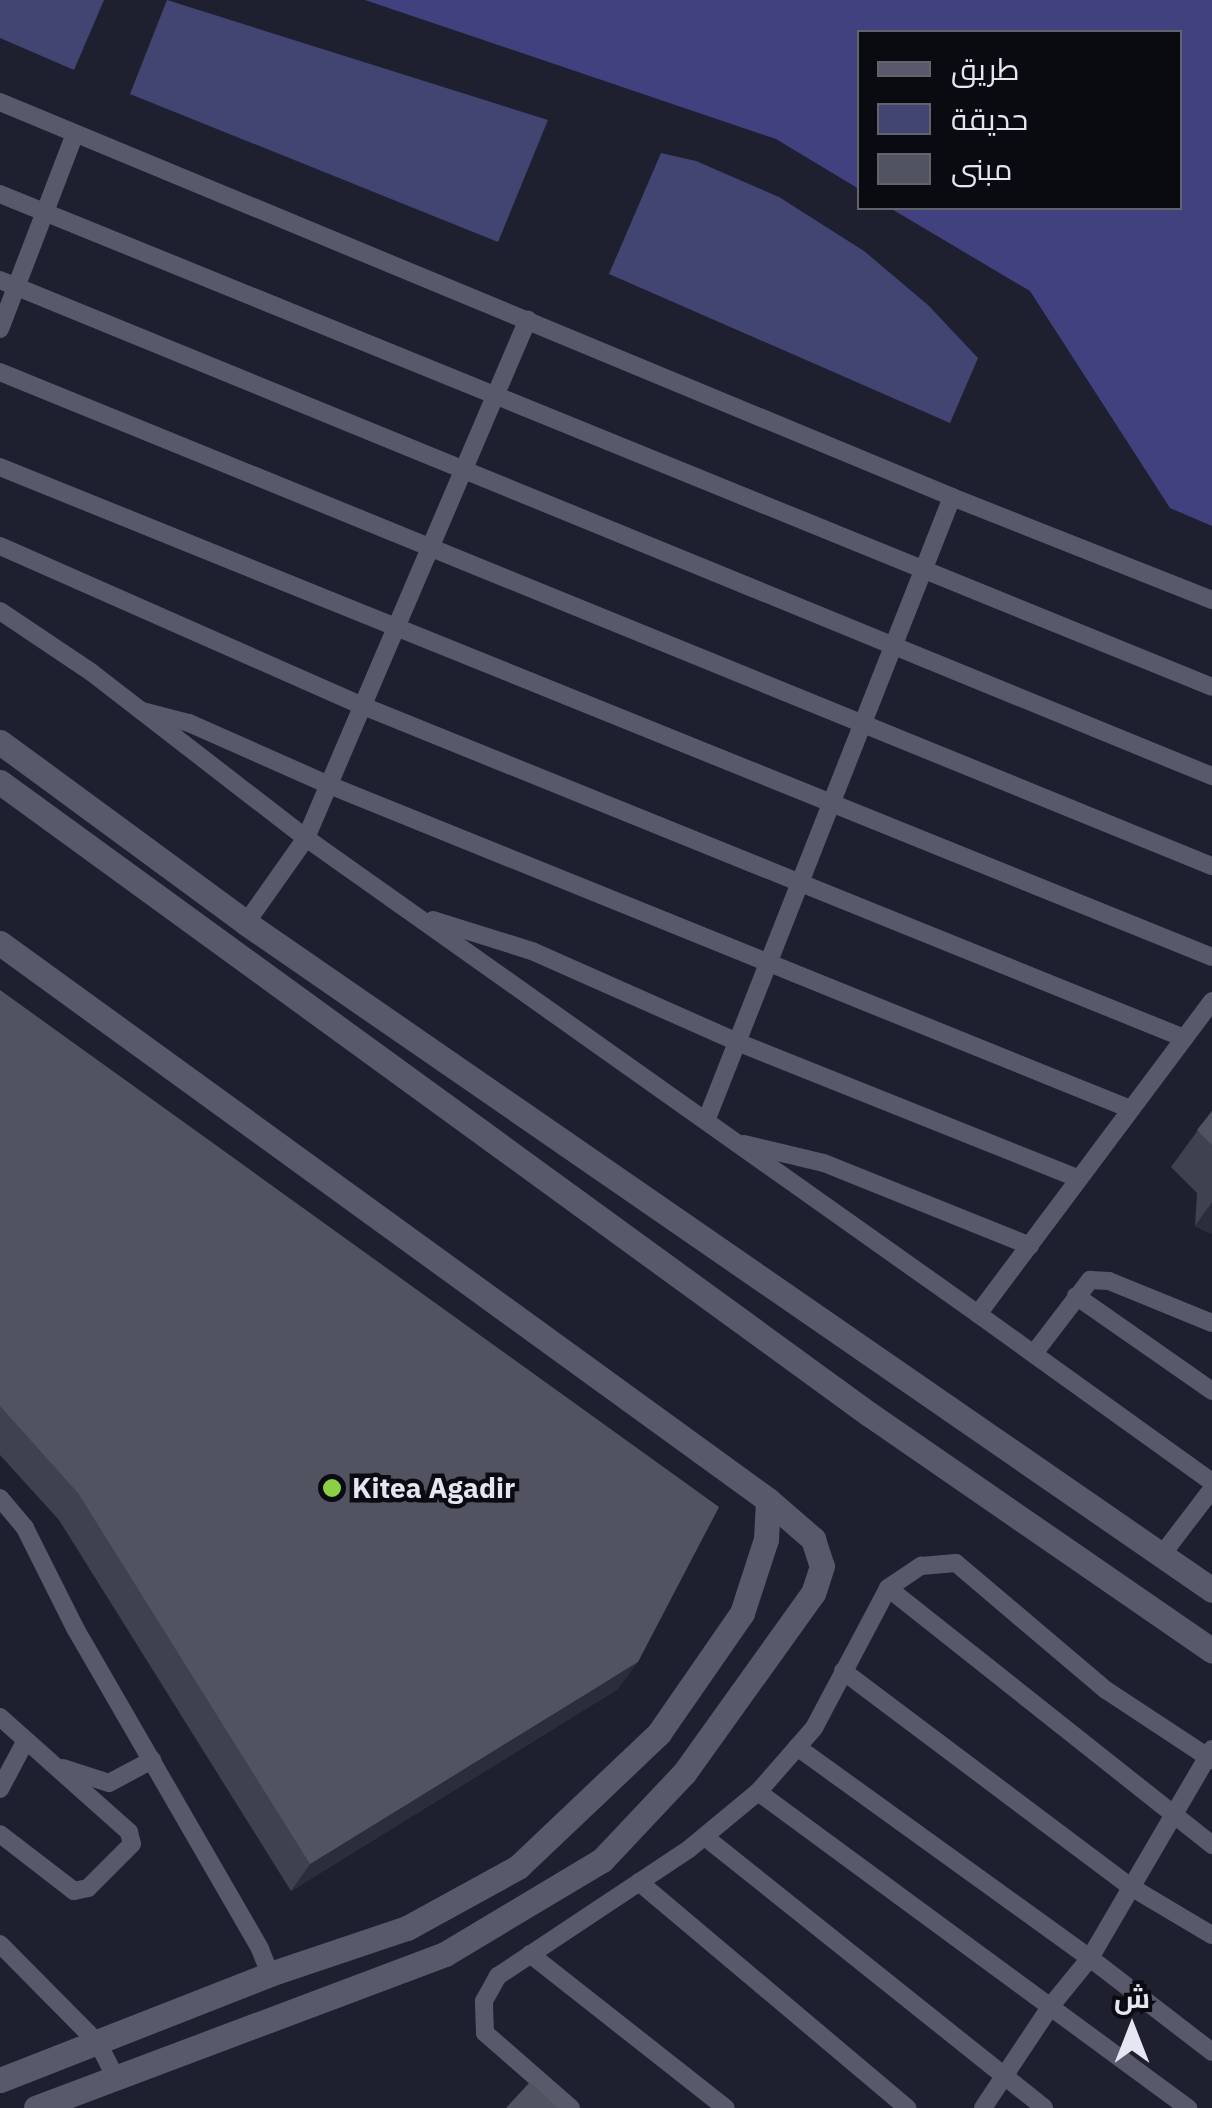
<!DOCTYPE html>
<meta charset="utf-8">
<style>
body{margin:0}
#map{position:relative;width:1212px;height:2108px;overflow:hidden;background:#1f202f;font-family:"IBM Plex Sans",Cairo,sans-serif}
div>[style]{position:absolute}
.green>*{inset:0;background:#424471}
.forest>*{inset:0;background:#424180}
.service>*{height:18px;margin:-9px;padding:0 9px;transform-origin:9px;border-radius:9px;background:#58596b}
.minor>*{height:25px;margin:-12.5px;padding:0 12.5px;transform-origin:12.5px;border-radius:12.5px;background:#58596b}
.wall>*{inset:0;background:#3f4150}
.shaded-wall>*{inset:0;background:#2b2d3c}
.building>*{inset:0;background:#515361}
.dots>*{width:28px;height:28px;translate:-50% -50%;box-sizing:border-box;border:5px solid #0a0b11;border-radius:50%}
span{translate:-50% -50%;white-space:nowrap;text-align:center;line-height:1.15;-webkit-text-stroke:9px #0a0b11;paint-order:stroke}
.poi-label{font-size:28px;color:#e5e6f1;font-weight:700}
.left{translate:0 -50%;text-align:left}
.legend{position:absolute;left:857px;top:30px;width:325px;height:180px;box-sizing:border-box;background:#0a0b11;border:2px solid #62636b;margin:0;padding:12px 18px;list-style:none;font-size:30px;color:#e5e6f1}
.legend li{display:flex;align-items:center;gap:20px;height:50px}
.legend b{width:50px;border:2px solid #62636b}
.north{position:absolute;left:1082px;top:1978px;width:100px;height:100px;-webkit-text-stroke:8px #0a0b11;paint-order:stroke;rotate:0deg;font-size:28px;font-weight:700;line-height:40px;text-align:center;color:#e5e6f1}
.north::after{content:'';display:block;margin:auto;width:35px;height:45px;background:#e5e6f1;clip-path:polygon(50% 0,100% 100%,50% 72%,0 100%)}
</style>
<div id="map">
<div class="green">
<i style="clip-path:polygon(0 0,104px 0,74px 70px,0 38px)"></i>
<i style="clip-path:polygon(167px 0,548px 120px,498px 242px,130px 94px)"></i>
<i style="clip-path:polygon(661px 153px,696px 161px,779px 197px,864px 251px,928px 305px,978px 358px,950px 423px,609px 274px)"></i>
</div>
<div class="forest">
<i style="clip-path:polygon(365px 0,1212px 0,1212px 526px,1170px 508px,1030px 291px,890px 208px,1180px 208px,1180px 32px,860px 32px,859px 189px,776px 139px)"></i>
</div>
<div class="service">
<i style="left:0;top:102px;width:1031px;rotate:22.53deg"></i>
<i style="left:952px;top:497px;width:280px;rotate:21.6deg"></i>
<i style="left:0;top:194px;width:1308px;rotate:22.13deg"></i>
<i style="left:0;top:280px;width:1310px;rotate:22.26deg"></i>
<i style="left:0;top:329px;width:209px;rotate:-69deg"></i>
<i style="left:0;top:372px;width:1309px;rotate:22.18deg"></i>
<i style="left:0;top:467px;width:1307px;rotate:22.01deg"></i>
<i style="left:0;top:546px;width:397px;rotate:23.8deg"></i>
<i style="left:363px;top:706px;width:886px;rotate:22.02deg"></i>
<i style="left:0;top:611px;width:110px;rotate:33.8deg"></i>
<i style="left:91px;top:672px;width:272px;rotate:37.7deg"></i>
<i style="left:306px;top:838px;width:564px;rotate:-66.84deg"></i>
<i style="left:142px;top:711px;width:49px;rotate:14.3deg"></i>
<i style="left:189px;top:723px;width:153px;rotate:23.9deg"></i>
<i style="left:329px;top:785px;width:864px;rotate:22.02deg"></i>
<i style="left:433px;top:920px;width:104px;rotate:17.4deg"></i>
<i style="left:532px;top:951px;width:224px;rotate:23.9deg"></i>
<i style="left:737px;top:1042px;width:368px;rotate:21.8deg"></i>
<i style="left:246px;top:923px;width:104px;rotate:-54.8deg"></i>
<i style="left:306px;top:838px;width:824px;rotate:35.31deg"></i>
<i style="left:978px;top:1314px;width:391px;rotate:-53.2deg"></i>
<i style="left:706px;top:1121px;width:671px;rotate:-68.48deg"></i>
<i style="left:744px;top:1144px;width:82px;rotate:13.4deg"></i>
<i style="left:824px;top:1163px;width:222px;rotate:21.9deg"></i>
<i style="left:1076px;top:1296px;width:166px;rotate:34.9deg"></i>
<i style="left:978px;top:1314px;width:288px;rotate:35.7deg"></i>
<i style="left:1035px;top:1352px;width:91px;rotate:-52.6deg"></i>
<i style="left:1090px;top:1280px;width:19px;rotate:3deg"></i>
<i style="left:1109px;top:1281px;width:111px;rotate:22.2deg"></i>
<i style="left:0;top:1498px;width:39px;rotate:50deg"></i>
<i style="left:25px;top:1528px;width:112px;rotate:63.4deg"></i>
<i style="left:75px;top:1628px;width:370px;rotate:60deg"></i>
<i style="left:260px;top:1949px;width:27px;rotate:68deg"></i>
<i style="left:1161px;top:1556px;width:84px;rotate:-52.7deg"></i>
<i style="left:888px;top:1588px;width:414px;rotate:38.4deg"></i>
<i style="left:843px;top:1671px;width:360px;rotate:36.9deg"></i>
<i style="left:1131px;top:1887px;width:94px;rotate:30.7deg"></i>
<i style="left:0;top:1717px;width:173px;rotate:41.7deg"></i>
<i style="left:129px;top:1832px;width:12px;rotate:76deg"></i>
<i style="left:132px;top:1844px;width:62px;rotate:135deg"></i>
<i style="left:88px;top:1888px;width:14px;rotate:168deg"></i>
<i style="left:74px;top:1891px;width:93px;rotate:-142.4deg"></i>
<i style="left:797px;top:1747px;width:361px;rotate:35.8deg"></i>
<i style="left:1090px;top:1958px;width:154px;rotate:37.6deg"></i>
<i style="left:63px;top:1768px;width:48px;rotate:18.1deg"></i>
<i style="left:109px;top:1783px;width:49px;rotate:-28.1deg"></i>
<i style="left:0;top:1789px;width:53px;rotate:-62deg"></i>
<i style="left:758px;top:1792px;width:534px;rotate:36.31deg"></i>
<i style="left:705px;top:1837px;width:434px;rotate:38.6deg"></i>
<i style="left:639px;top:1882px;width:351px;rotate:40.1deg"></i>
<i style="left:0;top:1944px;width:139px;rotate:45.3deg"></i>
<i style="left:98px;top:2043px;width:38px;rotate:63deg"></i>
<i style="left:530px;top:1954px;width:249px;rotate:38.2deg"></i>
<i style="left:571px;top:2108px;width:114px;rotate:-138.9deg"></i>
<i style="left:485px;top:2033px;width:32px;rotate:-92deg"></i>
<i style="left:484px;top:2001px;width:29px;rotate:-61deg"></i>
<i style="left:498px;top:1976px;width:229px;rotate:-33.6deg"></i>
<i style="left:689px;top:1849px;width:89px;rotate:-39.6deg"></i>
<i style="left:758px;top:1792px;width:85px;rotate:-48.8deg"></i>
<i style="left:814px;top:1728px;width:158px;rotate:-62.1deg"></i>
<i style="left:888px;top:1588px;width:40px;rotate:-34deg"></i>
<i style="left:921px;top:1566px;width:35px;rotate:-5deg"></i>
<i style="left:956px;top:1563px;width:197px;rotate:40.3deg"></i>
<i style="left:1106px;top:1690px;width:127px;rotate:33.4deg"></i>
<i style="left:983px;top:2108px;width:121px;rotate:-56.4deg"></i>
<i style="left:1050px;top:2007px;width:63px;rotate:-50.8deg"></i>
<i style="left:1090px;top:1958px;width:242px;rotate:-59.7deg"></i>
</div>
<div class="minor">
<i style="left:0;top:742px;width:305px;rotate:36.3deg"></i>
<i style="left:246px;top:923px;width:1174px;rotate:34.62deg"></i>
<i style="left:0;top:782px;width:1075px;rotate:36.03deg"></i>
<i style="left:869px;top:1414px;width:417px;rotate:34.6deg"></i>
<i style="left:0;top:943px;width:949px;rotate:35.95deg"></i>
<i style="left:768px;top:1500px;width:60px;rotate:40.9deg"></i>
<i style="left:813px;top:1539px;width:28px;rotate:72deg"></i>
<i style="left:822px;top:1566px;width:28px;rotate:108deg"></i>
<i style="left:813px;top:1593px;width:221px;rotate:125.6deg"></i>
<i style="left:684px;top:1773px;width:120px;rotate:133.3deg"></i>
<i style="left:602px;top:1860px;width:183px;rotate:149.1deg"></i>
<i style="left:445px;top:1954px;width:437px;rotate:159.4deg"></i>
<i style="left:0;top:2080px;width:290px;rotate:-21.4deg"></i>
<i style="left:270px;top:1974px;width:145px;rotate:-18.6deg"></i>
<i style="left:407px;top:1928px;width:127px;rotate:-28.8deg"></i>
<i style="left:518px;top:1867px;width:195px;rotate:-43.5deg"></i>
<i style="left:659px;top:1733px;width:146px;rotate:-55.3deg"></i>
<i style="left:742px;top:1613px;width:78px;rotate:-72deg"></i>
<i style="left:766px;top:1539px;width:39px;rotate:-87deg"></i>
</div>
<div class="wall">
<i style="clip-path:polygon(0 990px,618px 1689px,291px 1891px,59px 1520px,0 1455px)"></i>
<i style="clip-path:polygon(1212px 1111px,1212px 1234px,1195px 1226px,1197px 1193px,1171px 1167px)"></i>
</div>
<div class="shaded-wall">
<i style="clip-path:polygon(1212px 1202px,1212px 1234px,1195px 1226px)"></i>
<i style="clip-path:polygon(638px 1662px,618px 1689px,291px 1891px,310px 1864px)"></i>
</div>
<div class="building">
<i style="clip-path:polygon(0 990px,719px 1507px,638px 1662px,310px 1864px,78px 1493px,0 1406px)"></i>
<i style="clip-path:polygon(1212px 1111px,1212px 1145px,1197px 1130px)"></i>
<i style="clip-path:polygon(530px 2082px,558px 2108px,506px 2108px)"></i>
</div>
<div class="dots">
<i style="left:332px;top:1488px;background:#8dce45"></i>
</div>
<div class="poi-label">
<span class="left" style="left:352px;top:1488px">Kitea Agadir</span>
</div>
<ul class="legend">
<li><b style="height:12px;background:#58596b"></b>طريق</li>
<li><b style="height:28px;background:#424471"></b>حديقة</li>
<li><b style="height:28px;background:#515361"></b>مبنى</li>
</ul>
<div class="north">ش</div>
</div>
